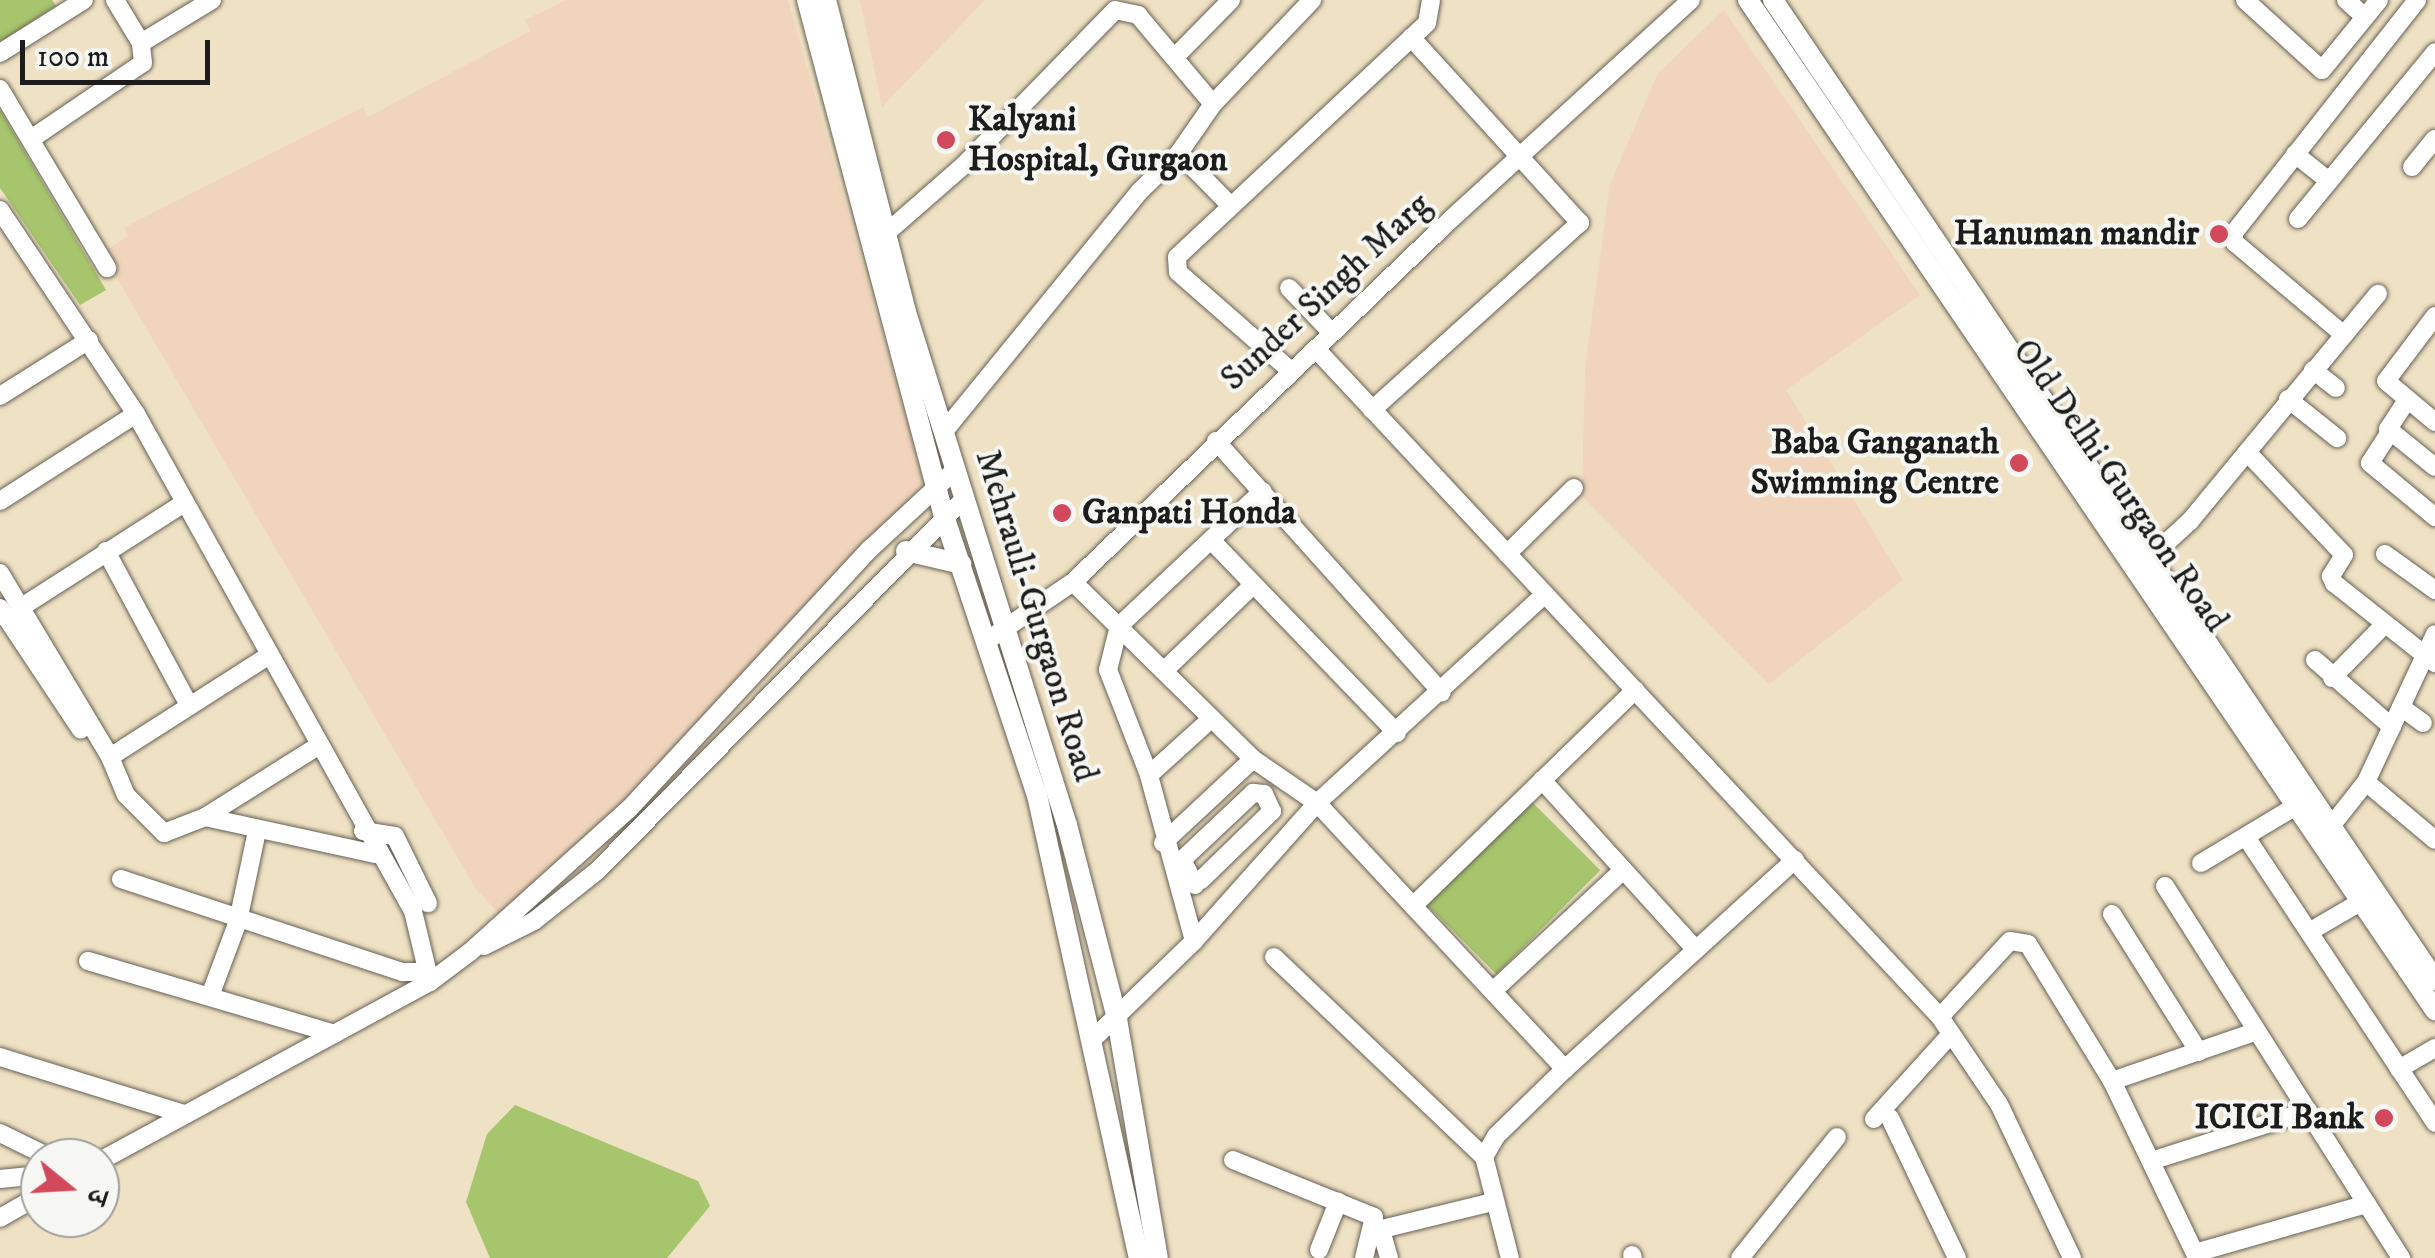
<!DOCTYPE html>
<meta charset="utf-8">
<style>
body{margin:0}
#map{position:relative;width:2435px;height:1258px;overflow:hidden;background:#efe1c3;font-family:"IM FELL DW Pica","Noto Serif Devanagari",serif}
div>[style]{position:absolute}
.built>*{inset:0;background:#f0d5bc}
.green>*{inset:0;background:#a6c56d;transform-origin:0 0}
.roads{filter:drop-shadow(0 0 2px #666156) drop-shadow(0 0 2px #666156)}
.minor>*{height:18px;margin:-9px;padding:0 9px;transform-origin:9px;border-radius:9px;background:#fff}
.major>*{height:20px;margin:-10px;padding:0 10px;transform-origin:10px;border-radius:10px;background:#fff}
.dots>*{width:28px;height:28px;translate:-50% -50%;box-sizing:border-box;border:5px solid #f6f6f2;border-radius:50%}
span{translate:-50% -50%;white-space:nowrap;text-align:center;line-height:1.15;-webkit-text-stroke:8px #f6f6f2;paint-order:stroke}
.poi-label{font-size:35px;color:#1c1c1c;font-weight:700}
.left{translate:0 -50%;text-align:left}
.right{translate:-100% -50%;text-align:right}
.street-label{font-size:35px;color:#1c1c1c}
.north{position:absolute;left:20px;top:1138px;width:100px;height:100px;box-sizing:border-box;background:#f6f6f2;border:2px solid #9f9f9c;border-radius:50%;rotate:108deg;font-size:28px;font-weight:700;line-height:40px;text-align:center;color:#1c1c1c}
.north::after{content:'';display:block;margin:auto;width:35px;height:45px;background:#d1495b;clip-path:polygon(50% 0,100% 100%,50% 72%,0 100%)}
.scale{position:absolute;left:20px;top:40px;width:190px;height:45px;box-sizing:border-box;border:5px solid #1c1c1c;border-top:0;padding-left:12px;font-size:30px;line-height:35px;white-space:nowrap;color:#1c1c1c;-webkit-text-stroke:8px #f6f6f2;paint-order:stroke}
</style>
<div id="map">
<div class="built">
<i style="clip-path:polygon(566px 0,788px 0,924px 482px,636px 794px,502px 917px,476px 889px,102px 253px,128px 236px,125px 227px,363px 107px,368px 117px,530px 31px,525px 20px)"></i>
<i style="clip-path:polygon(860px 0,985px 0,882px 107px)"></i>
<i style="clip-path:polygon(1724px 10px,1920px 295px,1786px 390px,1903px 580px,1769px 684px,1582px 496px,1585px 368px,1610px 184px,1658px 73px)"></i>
</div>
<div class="green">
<i style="clip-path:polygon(0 0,52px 0,56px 6px,0 42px)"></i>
<i style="clip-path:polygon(0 110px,106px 290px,80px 305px,0 188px)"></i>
<i style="left:1531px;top:801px;width:98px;height:147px;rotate:45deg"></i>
<i style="clip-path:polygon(515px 1105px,698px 1181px,710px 1206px,667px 1258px,490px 1258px,466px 1202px,487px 1134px)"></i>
</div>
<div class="roads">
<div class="minor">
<i style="left:2245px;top:0;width:104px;rotate:42.3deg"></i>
<i style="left:2322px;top:70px;width:90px;rotate:-50.8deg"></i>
<i style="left:2346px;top:0;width:25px;rotate:42deg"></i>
<i style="left:141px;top:43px;width:83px;rotate:-31.2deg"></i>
<i style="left:0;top:53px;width:99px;rotate:-32.2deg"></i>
<i style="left:1175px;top:57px;width:80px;rotate:-45.5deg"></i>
<i style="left:0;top:89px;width:209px;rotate:59.1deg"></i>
<i style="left:31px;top:139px;width:135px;rotate:-34.2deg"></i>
<i style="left:143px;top:63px;width:20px;rotate:-96deg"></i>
<i style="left:141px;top:43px;width:50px;rotate:-121.2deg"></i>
<i style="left:1179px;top:153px;width:70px;rotate:45.6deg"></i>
<i style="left:2295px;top:154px;width:43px;rotate:38.5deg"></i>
<i style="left:2412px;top:167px;width:36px;rotate:-51deg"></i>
<i style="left:0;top:210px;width:245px;rotate:56.3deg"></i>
<i style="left:136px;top:414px;width:569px;rotate:60.87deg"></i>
<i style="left:413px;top:911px;width:73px;rotate:76.5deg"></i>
<i style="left:2298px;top:219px;width:216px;rotate:-50.6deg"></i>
<i style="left:885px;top:234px;width:105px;rotate:-41.1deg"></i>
<i style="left:964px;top:165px;width:216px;rotate:-45.7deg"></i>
<i style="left:1115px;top:10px;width:24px;rotate:12deg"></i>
<i style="left:1138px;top:15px;width:116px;rotate:49.9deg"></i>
<i style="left:1289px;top:288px;width:62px;rotate:46.3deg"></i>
<i style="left:2435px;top:316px;width:81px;rotate:127deg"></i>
<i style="left:2386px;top:381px;width:64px;rotate:39.9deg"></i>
<i style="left:2344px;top:335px;width:143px;rotate:-139.8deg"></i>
<i style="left:2235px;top:243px;width:9px;rotate:-103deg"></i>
<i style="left:2233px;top:234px;width:298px;rotate:-51.8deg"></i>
<i style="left:1316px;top:349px;width:914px;rotate:46.95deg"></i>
<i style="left:1940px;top:1017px;width:105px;rotate:55.9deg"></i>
<i style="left:1999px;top:1104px;width:170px;rotate:64.6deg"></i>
<i style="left:2313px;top:370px;width:29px;rotate:38deg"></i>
<i style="left:1291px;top:371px;width:150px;rotate:-138.8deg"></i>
<i style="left:1178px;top:272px;width:15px;rotate:-94deg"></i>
<i style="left:1177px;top:257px;width:342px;rotate:-43.1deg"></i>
<i style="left:1427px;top:23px;width:23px;rotate:-80deg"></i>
<i style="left:0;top:396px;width:105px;rotate:-32.2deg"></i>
<i style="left:2288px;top:399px;width:63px;rotate:38.5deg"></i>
<i style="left:2407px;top:400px;width:35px;rotate:123deg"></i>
<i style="left:2388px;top:429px;width:60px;rotate:39deg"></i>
<i style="left:1372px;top:410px;width:280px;rotate:-42deg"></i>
<i style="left:1580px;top:223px;width:251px;rotate:-132.3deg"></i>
<i style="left:945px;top:430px;width:307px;rotate:-50.8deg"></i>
<i style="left:1139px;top:192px;width:56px;rotate:-44.3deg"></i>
<i style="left:1179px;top:153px;width:60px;rotate:-55.2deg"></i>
<i style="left:1213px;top:104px;width:144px;rotate:-46.4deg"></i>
<i style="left:2390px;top:432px;width:37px;rotate:123deg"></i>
<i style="left:2370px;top:463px;width:85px;rotate:39.7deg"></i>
<i style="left:1216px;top:441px;width:338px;rotate:48.1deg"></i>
<i style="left:2247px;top:452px;width:141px;rotate:46.7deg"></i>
<i style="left:2344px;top:555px;width:25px;rotate:122deg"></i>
<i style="left:2331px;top:576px;width:8px;rotate:67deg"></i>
<i style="left:2334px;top:583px;width:129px;rotate:38.4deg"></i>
<i style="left:0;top:501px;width:161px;rotate:-32.6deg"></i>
<i style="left:1211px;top:540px;width:268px;rotate:46.1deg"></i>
<i style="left:106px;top:551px;width:173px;rotate:61.7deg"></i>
<i style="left:1507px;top:554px;width:94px;rotate:-44.6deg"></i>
<i style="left:2385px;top:554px;width:62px;rotate:35.8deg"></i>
<i style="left:2142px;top:565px;width:65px;rotate:-42.5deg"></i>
<i style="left:2190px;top:521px;width:295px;rotate:-50.4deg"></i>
<i style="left:0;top:573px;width:214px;rotate:59.1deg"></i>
<i style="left:110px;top:757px;width:41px;rotate:67.2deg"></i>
<i style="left:126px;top:795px;width:54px;rotate:45deg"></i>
<i style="left:164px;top:833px;width:44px;rotate:-21.3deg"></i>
<i style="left:205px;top:817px;width:136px;rotate:-32.1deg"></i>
<i style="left:1073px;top:582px;width:252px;rotate:44.5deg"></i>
<i style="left:1253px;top:759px;width:78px;rotate:34.5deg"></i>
<i style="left:1317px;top:803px;width:364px;rotate:47deg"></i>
<i style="left:0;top:608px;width:146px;rotate:56.4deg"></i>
<i style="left:20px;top:608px;width:195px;rotate:-32.6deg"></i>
<i style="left:988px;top:640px;width:103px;rotate:-34.3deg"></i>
<i style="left:1073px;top:582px;width:523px;rotate:-43.84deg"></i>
<i style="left:1450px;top:220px;width:326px;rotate:-42.4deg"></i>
<i style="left:2315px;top:660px;width:102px;rotate:41deg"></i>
<i style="left:1167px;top:668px;width:120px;rotate:-44deg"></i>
<i style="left:2332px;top:678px;width:73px;rotate:-45.6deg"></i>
<i style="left:2401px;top:707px;width:27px;rotate:36deg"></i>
<i style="left:110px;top:757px;width:188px;rotate:-32.6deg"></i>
<i style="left:1149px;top:775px;width:84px;rotate:-42.1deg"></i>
<i style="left:1542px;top:780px;width:229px;rotate:47.8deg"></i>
<i style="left:2366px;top:782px;width:90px;rotate:40deg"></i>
<i style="left:205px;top:817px;width:174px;rotate:12.3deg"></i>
<i style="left:2332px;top:825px;width:55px;rotate:-51.7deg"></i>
<i style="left:2366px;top:782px;width:163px;rotate:-65deg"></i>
<i style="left:363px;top:831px;width:32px;rotate:9deg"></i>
<i style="left:395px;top:836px;width:75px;rotate:63.8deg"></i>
<i style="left:2246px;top:837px;width:343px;rotate:56.5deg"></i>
<i style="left:1163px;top:843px;width:123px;rotate:-43deg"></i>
<i style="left:2201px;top:863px;width:111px;rotate:-31deg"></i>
<i style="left:121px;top:879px;width:297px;rotate:18.3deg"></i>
<i style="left:403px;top:972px;width:25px"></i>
<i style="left:1195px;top:885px;width:28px;rotate:-117deg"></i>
<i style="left:1182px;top:860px;width:98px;rotate:-43.3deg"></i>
<i style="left:1253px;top:793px;width:11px;rotate:5deg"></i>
<i style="left:1264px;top:794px;width:19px;rotate:65deg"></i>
<i style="left:1272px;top:811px;width:99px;rotate:135.8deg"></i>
<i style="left:2165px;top:886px;width:441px;rotate:57.6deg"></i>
<i style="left:1413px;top:906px;width:310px;rotate:-44.2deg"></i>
<i style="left:2112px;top:914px;width:163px;rotate:57.8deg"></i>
<i style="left:2309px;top:932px;width:61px;rotate:-30.3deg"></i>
<i style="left:1194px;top:941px;width:172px;rotate:-105.2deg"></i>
<i style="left:1149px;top:775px;width:113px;rotate:-111.3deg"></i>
<i style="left:1108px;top:670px;width:45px;rotate:-76deg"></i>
<i style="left:1119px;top:626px;width:197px;rotate:-43.2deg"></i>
<i style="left:484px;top:946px;width:56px;rotate:-26.6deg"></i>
<i style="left:534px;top:921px;width:80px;rotate:-38.4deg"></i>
<i style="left:597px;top:871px;width:521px;rotate:-45.39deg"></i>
<i style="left:1274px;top:957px;width:290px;rotate:43.6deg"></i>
<i style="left:1484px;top:1157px;width:104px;rotate:75.6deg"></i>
<i style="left:88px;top:961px;width:257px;rotate:16.5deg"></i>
<i style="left:1493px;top:991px;width:178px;rotate:-42.9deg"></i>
<i style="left:210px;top:996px;width:80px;rotate:-69.5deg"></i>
<i style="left:238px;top:921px;width:92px;rotate:-78.1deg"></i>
<i style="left:1940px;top:1017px;width:103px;rotate:-47.4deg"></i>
<i style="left:2010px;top:941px;width:18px;rotate:9deg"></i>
<i style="left:2028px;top:944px;width:161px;rotate:58.5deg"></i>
<i style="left:2112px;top:1081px;width:196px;rotate:64.3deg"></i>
<i style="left:1095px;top:1037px;width:138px;rotate:-44.1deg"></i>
<i style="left:1194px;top:941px;width:185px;rotate:-48.3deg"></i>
<i style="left:1317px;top:803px;width:309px;rotate:-42.5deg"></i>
<i style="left:0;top:1057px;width:193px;rotate:17.2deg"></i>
<i style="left:2399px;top:1069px;width:42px;rotate:-30.3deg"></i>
<i style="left:2112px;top:1081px;width:153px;rotate:-19deg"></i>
<i style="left:1890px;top:1118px;width:155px;rotate:64.4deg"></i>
<i style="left:1874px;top:1119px;width:115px;rotate:-47.8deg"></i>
<i style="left:0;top:1133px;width:57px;rotate:26.1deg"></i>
<i style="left:1484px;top:1157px;width:24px;rotate:-60deg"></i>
<i style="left:1496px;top:1136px;width:96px;rotate:-44.2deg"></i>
<i style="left:1565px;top:1069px;width:311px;rotate:-42.3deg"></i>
<i style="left:1233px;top:1160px;width:152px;rotate:22deg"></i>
<i style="left:1374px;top:1217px;width:42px;rotate:103.7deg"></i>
<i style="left:100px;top:1161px;width:375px;rotate:-28.5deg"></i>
<i style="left:430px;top:982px;width:50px;rotate:-36.9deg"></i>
<i style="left:470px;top:952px;width:214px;rotate:-42deg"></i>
<i style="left:629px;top:809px;width:355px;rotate:-47.2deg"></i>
<i style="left:870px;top:549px;width:116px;rotate:-42.9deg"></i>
<i style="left:2151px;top:1161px;width:165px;rotate:-17.7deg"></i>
<i style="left:0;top:1179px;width:40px;rotate:-5.7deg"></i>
<i style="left:0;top:1218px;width:46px;rotate:-29.9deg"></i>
<i style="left:1381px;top:1230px;width:29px;rotate:74deg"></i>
<i style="left:1374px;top:1231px;width:122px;rotate:-13.8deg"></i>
<i style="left:1319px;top:1250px;width:52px;rotate:-68.4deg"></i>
<i style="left:2195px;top:1253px;width:179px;rotate:-15.9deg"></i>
<i style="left:1632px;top:1255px;width:3px;rotate:72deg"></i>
<i style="left:1740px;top:1258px;width:155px;rotate:-51.3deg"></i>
</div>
<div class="major">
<i style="left:807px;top:0;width:531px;rotate:75.15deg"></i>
<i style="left:943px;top:513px;width:297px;rotate:71.6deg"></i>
<i style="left:1037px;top:795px;width:474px;rotate:77.6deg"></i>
<i style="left:826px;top:0;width:322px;rotate:75.6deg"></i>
<i style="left:906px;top:312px;width:538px;rotate:72.58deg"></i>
<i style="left:1067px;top:825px;width:200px;rotate:75.5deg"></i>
<i style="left:1117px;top:1019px;width:242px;rotate:80.3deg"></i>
<i style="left:1748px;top:0;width:1222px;rotate:55.78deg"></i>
<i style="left:1773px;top:0;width:1183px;rotate:55.96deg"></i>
<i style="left:906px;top:551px;width:57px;rotate:13.1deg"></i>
</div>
</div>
<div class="dots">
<i style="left:946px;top:140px;background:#d1495b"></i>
<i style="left:2219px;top:234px;background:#d1495b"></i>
<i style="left:2019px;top:463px;background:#d1495b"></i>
<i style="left:1062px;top:513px;background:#d1495b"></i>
<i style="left:2384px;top:1118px;background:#d1495b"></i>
</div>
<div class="poi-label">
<span class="left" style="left:968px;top:140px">Kalyani<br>Hospital, Gurgaon</span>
<span class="right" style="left:2199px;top:234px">Hanuman mandir</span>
<span class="right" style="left:1999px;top:463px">Baba Ganganath<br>Swimming Centre</span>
<span class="left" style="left:1082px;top:513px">Ganpati Honda</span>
<span class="right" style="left:2364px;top:1118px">ICICI Bank</span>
</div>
<div class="street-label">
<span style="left:1326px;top:292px;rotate:-43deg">Sunder Singh Marg</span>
<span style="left:2120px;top:486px;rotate:55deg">Old Delhi Gurgaon Road</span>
<span style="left:1036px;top:616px;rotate:73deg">Mehrauli-Gurgaon Road</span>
</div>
<div class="north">उ</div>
<div class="scale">100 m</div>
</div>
